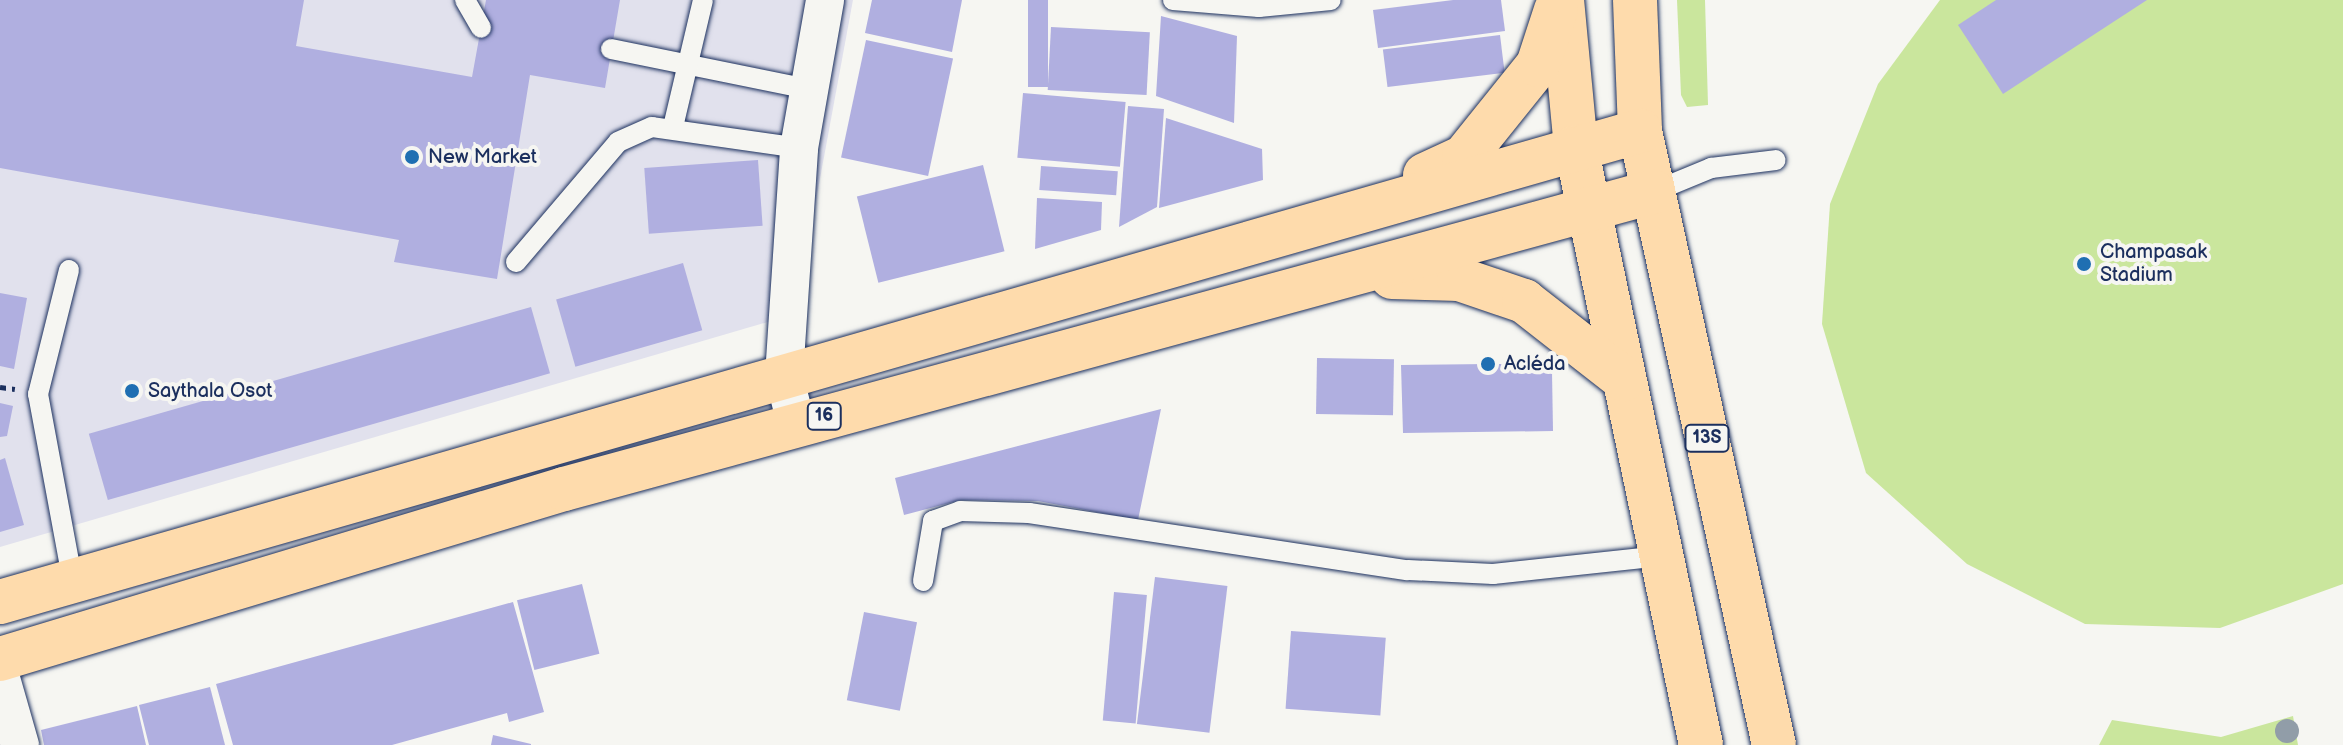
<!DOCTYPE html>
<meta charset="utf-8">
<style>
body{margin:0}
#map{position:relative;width:2343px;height:745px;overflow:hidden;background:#f6f6f2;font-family:"Balsamiq Sans",sans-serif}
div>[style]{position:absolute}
.built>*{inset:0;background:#e1e1ed}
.green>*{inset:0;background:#cae69d}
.building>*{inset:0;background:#b0afe0;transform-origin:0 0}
.path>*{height:5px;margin-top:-2.5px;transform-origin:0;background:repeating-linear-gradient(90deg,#1b2f5e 0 6px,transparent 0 12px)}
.roads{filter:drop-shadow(0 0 2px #1b2f5e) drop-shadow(0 0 2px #1b2f5e)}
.lane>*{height:20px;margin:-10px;padding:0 10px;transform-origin:10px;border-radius:10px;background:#f6f6f2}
.street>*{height:38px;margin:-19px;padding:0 19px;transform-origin:19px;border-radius:19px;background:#f6f6f2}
.highway>*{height:44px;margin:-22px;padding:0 22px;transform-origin:22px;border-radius:22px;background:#fedbac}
.trees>*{width:24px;height:24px;margin:-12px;border-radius:50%;background:#919da8}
.dots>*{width:22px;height:22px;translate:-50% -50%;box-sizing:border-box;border:4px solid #f6f6f2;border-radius:50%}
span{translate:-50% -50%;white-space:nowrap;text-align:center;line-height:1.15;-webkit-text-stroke:8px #f6f6f2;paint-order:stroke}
.shield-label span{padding:2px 6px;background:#f6f6f2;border:2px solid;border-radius:6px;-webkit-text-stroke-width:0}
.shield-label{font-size:18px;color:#1b2f5e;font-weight:700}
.poi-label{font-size:20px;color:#1b2f5e}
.left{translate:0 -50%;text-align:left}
</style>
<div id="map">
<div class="built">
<i style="clip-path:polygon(0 0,853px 0,795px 314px,0 547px)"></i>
</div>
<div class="green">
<i style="clip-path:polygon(1677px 0,1705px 0,1708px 105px,1687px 107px,1681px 95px)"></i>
<i style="clip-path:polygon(1940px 0,2343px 0,2343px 584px,2220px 628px,2085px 624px,1967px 564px,1866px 473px,1822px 324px,1830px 204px,1878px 84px)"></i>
<i style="clip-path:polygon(2293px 716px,2298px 745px,2099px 745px,2112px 720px,2221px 737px)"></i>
</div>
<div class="building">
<i style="clip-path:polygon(0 0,304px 0,296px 46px,472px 77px,486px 0,620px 0,605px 88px,530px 75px,497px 279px,394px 262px,399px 240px,0 168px)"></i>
<i style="clip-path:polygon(872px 0,962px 0,952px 52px,865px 33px)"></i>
<i style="left:1028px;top:0;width:20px;height:87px"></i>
<i style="clip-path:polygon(1453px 0,1501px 0,1505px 31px,1378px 48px,1373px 10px)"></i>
<i style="clip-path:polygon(1996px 0,2147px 0,2003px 94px,1958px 25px)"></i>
<i style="clip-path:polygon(1161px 16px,1237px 36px,1234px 123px,1156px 96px)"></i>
<i style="left:1051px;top:27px;width:99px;height:63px;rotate:3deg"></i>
<i style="left:1500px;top:35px;width:38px;height:118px;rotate:83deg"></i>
<i style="left:866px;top:40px;width:89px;height:120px;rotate:12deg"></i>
<i style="left:1023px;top:93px;width:103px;height:65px;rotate:5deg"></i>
<i style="clip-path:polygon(1128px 106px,1164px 109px,1157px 207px,1119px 227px)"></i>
<i style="clip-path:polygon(1166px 118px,1262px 149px,1263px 180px,1159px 208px)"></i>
<i style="left:758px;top:160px;width:66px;height:114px;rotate:86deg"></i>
<i style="left:983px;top:165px;width:89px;height:130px;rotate:76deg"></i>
<i style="left:1041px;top:166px;width:77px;height:24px;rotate:4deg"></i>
<i style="clip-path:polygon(1037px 198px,1102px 202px,1101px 230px,1035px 249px)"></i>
<i style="left:683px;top:263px;width:70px;height:132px;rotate:74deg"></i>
<i style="clip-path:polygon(0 293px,27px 298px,14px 369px,0 366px)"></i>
<i style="left:531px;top:307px;width:69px;height:460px;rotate:74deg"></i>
<i style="left:1317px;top:358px;width:77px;height:56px;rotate:1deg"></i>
<i style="clip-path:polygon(1488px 364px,1539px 364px,1552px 372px,1553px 431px,1403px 433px,1401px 365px)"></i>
<i style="clip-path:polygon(0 403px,13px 406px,7px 436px,0 437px)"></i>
<i style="clip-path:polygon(1161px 409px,1138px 520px,1038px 501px,961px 500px,904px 515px,895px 478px)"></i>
<i style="clip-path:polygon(5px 458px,24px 525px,0 532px,0 460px)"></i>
<i style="left:1155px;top:577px;width:73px;height:148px;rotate:7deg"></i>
<i style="left:582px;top:584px;width:72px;height:67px;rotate:76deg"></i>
<i style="left:1114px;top:592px;width:33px;height:129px;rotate:5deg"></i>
<i style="clip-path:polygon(513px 602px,544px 712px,509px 722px,507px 713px,392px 745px,233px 745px,216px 684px)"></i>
<i style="left:864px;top:612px;width:54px;height:90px;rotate:11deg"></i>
<i style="left:1291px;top:631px;width:95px;height:78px;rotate:4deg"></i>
<i style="clip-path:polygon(210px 687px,225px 745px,149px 745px,139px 705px)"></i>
<i style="clip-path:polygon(137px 706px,146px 745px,44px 745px,41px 730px)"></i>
<i style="clip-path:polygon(493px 735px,531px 744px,531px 745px,491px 745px)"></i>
</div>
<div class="path">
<i style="left:0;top:387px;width:15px;rotate:8deg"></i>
</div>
<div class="roads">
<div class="lane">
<i style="left:465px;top:0;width:32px;rotate:60deg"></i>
<i style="left:1173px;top:0;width:86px;rotate:4.7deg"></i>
<i style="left:1259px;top:7px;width:72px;rotate:-5.6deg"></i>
<i style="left:611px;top:49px;width:201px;rotate:11.5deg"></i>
<i style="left:673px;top:127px;width:130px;rotate:-76.7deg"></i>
<i style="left:1653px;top:192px;width:63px;rotate:-22.5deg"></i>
<i style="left:1711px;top:168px;width:65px;rotate:-7deg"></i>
<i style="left:516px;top:262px;width:157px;rotate:-49.6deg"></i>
<i style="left:618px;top:142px;width:37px;rotate:-24deg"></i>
<i style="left:652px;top:127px;width:148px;rotate:8.1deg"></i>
<i style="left:69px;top:270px;width:128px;rotate:104deg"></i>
<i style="left:38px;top:394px;width:187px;rotate:79.5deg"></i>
<i style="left:923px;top:581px;width:61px;rotate:-80.5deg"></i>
<i style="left:933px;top:521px;width:29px;rotate:-20deg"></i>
<i style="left:960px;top:511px;width:69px;rotate:1.7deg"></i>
<i style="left:1029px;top:513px;width:383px;rotate:8.6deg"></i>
<i style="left:1408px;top:570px;width:85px;rotate:2.7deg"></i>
<i style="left:1493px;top:574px;width:169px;rotate:-6.1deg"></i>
</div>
<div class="street">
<i style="left:796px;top:423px;width:49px;rotate:-104.3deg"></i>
<i style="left:784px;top:376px;width:228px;rotate:-86.2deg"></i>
<i style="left:799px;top:148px;width:150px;rotate:-80deg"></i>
<i style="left:0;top:675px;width:73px;rotate:74.1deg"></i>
</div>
<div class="highway">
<i style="left:1562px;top:0;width:148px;rotate:84.6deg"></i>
<i style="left:1576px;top:147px;width:611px;rotate:78.19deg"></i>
<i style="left:1635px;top:0;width:131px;rotate:87.8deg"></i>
<i style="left:1640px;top:131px;width:628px;rotate:77.69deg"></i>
<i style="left:1425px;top:175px;width:43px;rotate:-24.8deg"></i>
<i style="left:1464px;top:157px;width:118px;rotate:-51.2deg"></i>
<i style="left:1538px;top:65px;width:58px;rotate:-71.9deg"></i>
<i style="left:1392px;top:277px;width:67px;rotate:1.7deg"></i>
<i style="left:1459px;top:279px;width:69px;rotate:18.7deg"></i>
<i style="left:1524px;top:301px;width:127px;rotate:38deg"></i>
<i style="left:0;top:602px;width:1706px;rotate:-16.02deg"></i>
<i style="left:0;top:659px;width:589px;rotate:-16.77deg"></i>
<i style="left:564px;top:489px;width:1129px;rotate:-15.26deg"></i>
</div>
</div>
<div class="trees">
<i style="left:2287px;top:731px"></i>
</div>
<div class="dots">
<i style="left:412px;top:157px;background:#1f6fb2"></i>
<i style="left:2084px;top:264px;background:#1f6fb2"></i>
<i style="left:1488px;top:364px;background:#1f6fb2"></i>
<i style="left:132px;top:391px;background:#1f6fb2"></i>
</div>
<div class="shield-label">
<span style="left:824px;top:416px">16</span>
<span style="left:1707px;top:438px">13S</span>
</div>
<div class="poi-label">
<span class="left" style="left:428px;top:157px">New Market</span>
<span class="left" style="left:2100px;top:264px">Champasak<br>Stadium</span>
<span class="left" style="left:1504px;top:364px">Acléda</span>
<span class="left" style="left:148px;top:391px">Saythala Osot</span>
</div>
</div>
